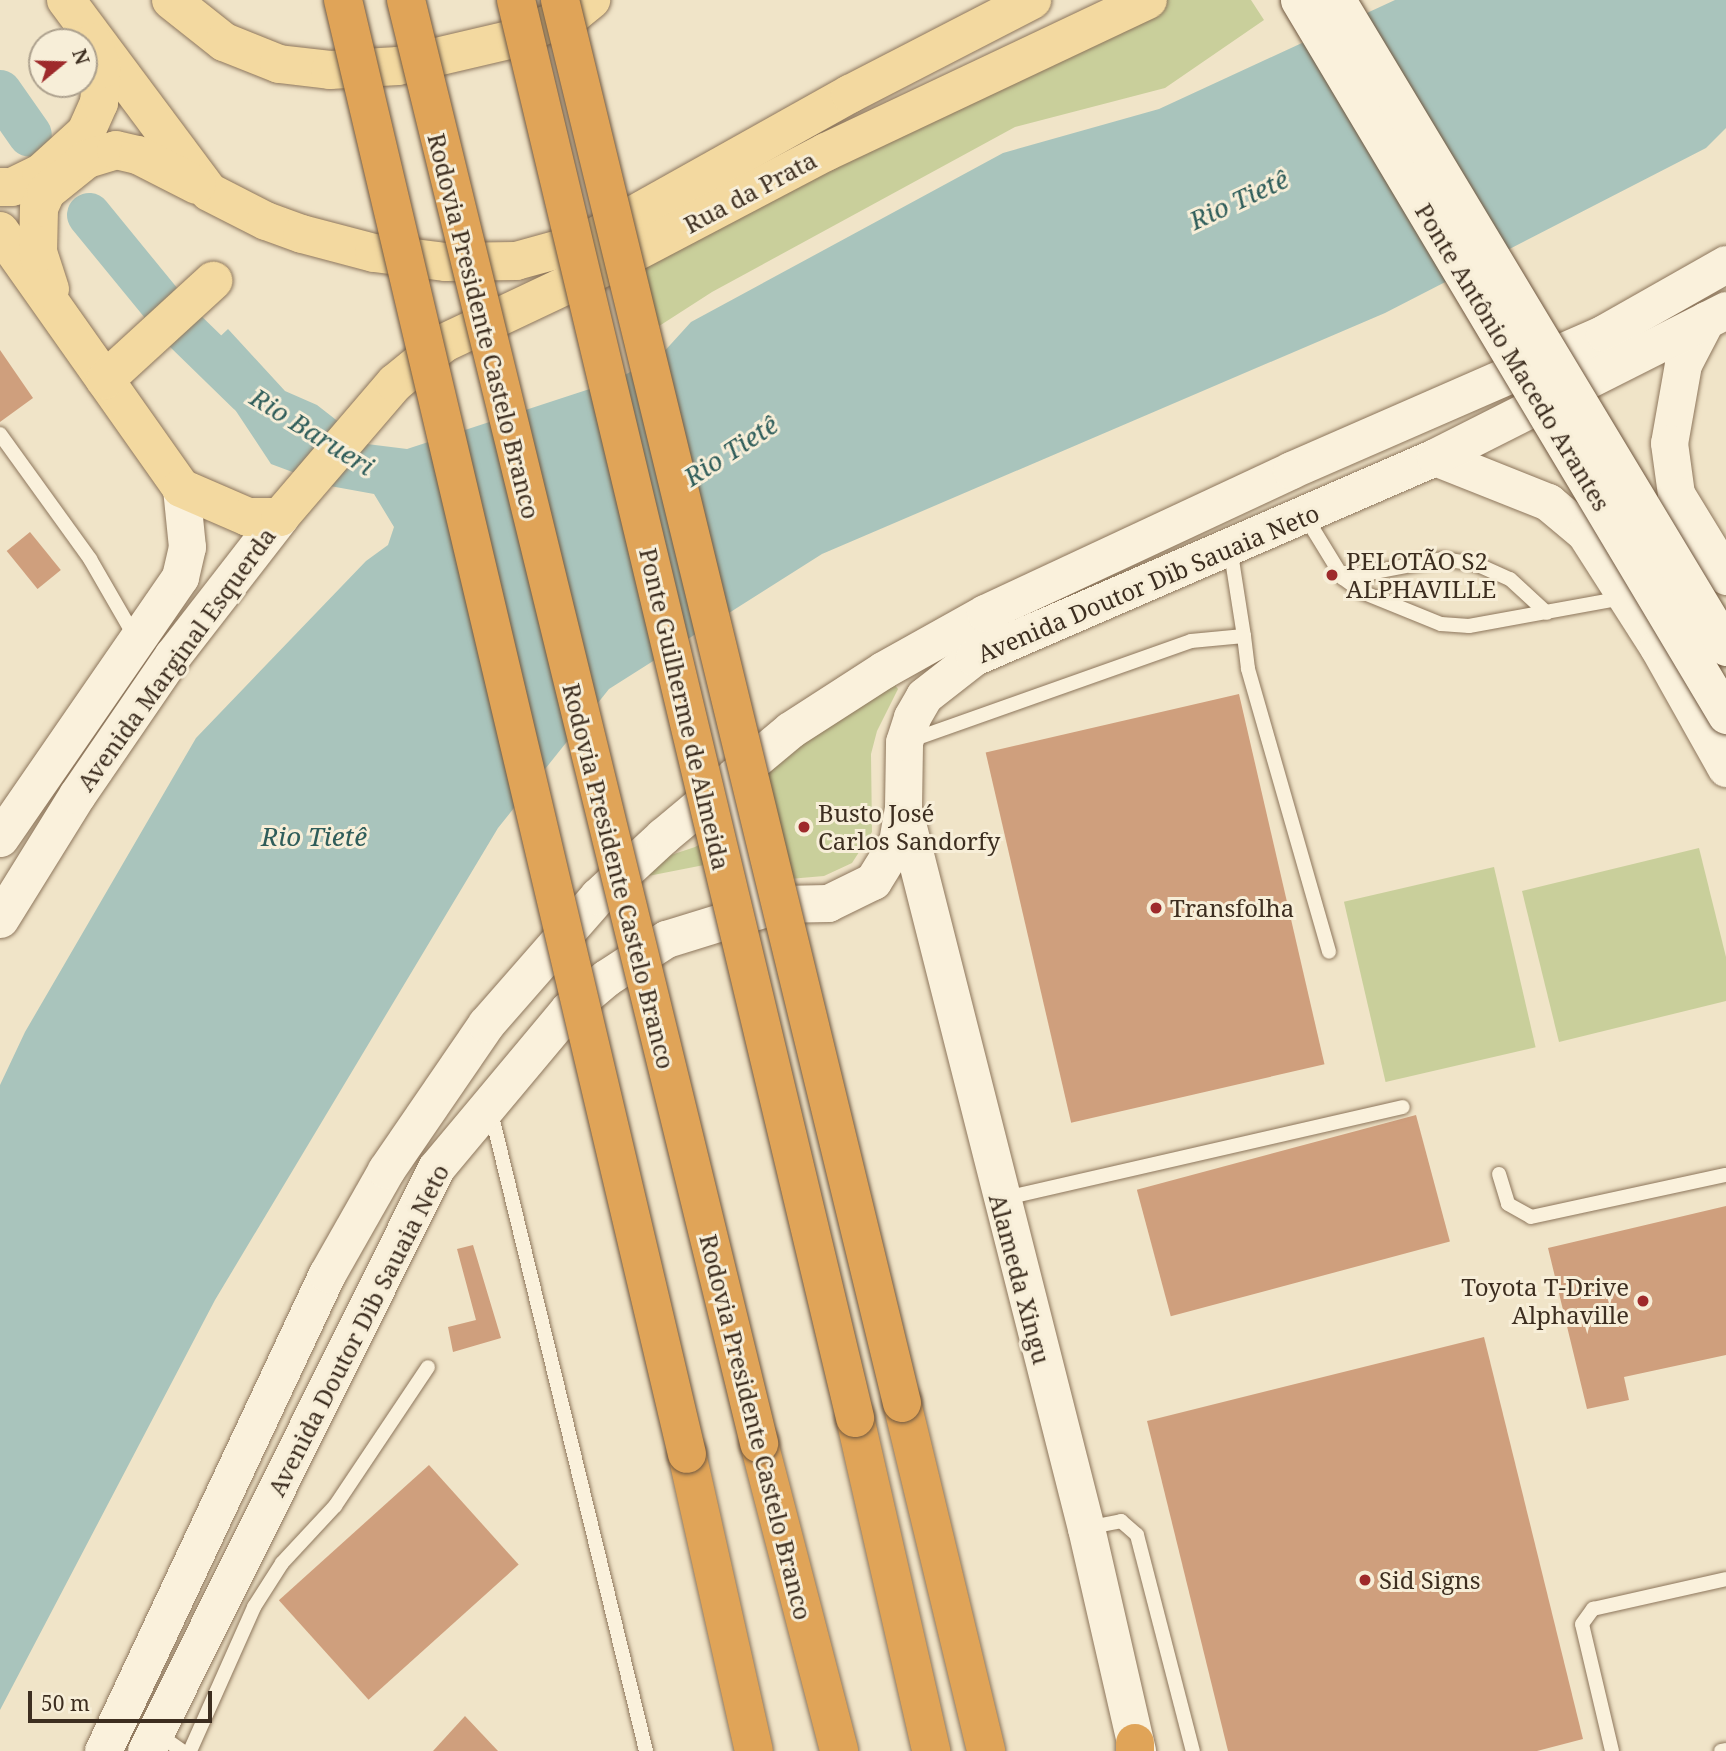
<!DOCTYPE html>
<meta charset="utf-8">
<style>
body{margin:0}
#map{position:relative;width:1726px;height:1751px;overflow:hidden;background:#f0e4c8;font-family:"Noto Serif",serif}
div>[style]{position:absolute}
.green>*{inset:0;background:#c9cf9b;transform-origin:0 0}
.water>*{inset:0;background:#a9c4bc}
.river>*{height:44px;margin:-22px;padding:0 22px;transform-origin:22px;border-radius:22px;background:#a9c4bc}
.building>*{inset:0;background:#cf9f7d;transform-origin:0 0}
.roads{filter:drop-shadow(0 0 2px #8d765c) drop-shadow(0 0 2px #8d765c)}
.lane>*{height:14px;margin:-7px;padding:0 7px;transform-origin:7px;border-radius:7px;background:#faf1dc}
.secondary>*{height:37px;margin:-18.5px;padding:0 18.5px;transform-origin:18.5px;border-radius:18.5px;background:#faf1dc}
.primary>*{height:38px;margin:-19px;padding:0 19px;transform-origin:19px;border-radius:19px;background:#f3d9a0}
.highway>*{height:38px;margin:-19px;padding:0 19px;transform-origin:19px;border-radius:19px;background:#e0a458}
.bridges{filter:drop-shadow(0 0 2px #6f573f) drop-shadow(0 0 2px #6f573f)}
.secondary-bridge>*{height:37px;margin:-18.5px;padding:0 18.5px;transform-origin:18.5px;border-radius:18.5px;background:#faf1dc}
.highway-bridge>*{height:38px;margin:-19px;padding:0 19px;transform-origin:19px;border-radius:19px;background:#e0a458}
.dots>*{width:19px;height:19px;translate:-50% -50%;box-sizing:border-box;border:4px solid #f7eed8;border-radius:50%}
span{translate:-50% -50%;white-space:nowrap;text-align:center;line-height:1.15;-webkit-text-stroke:6px #f7eed8;paint-order:stroke}
.street-label{font-size:24px;color:#3d2e20}
.poi-label{font-size:24px;color:#3d2e20}
.left{translate:0 -50%;text-align:left}
.right{translate:-100% -50%;text-align:right}
.water-label{font-size:26px;color:#2f5d5a;font-style:italic}
.north{position:absolute;left:28px;top:28px;width:70px;height:70px;box-sizing:border-box;background:#f7eed8;border:2px solid #ada18e;border-radius:50%;rotate:71deg;font-size:19px;font-weight:700;line-height:28px;text-align:center;color:#3d2e20}
.north::after{content:'';display:block;margin:auto;width:24px;height:32px;background:#9e2a2b;clip-path:polygon(50% 0,100% 100%,50% 72%,0 100%)}
.scale{position:absolute;left:28px;top:1691px;width:184px;height:32px;box-sizing:border-box;border:4px solid #3d2e20;border-top:0;padding-left:9px;font-size:21px;line-height:24px;white-space:nowrap;color:#3d2e20;-webkit-text-stroke:5px #f7eed8;paint-order:stroke}
</style>
<div id="map">
<div class="green">
<i style="clip-path:polygon(1146px 0,1251px 0,1264px 20px,1165px 88px,1015px 127px,712px 292px,625px 348px,610px 278px)"></i>
<i style="clip-path:polygon(893px 683px,898px 689px,877px 731px,871px 754px,872px 832px,852px 863px,824px 876px,789px 879px,755px 855px,643px 877px,653px 861px,695px 847px,749px 817px,762px 780px,778px 760px)"></i>
<i style="clip-path:polygon(1699px 848px,1726px 957px,1726px 1001px,1559px 1042px,1522px 891px)"></i>
<i style="left:1494px;top:867px;width:185px;height:154px;rotate:77deg"></i>
</div>
<div class="water">
<i style="clip-path:polygon(1395px 0,1726px 0,1726px 128px,1706px 148px,1385px 313px,822px 554px,609px 689px,498px 828px,215px 1300px,0 1710px,0 1085px,25px 1032px,196px 738px,366px 561px,388px 545px,394px 527px,374px 494px,330px 486px,271px 464px,226px 396px,190px 365px,228px 329px,285px 391px,317px 405px,367px 444px,407px 449px,614px 381px,661px 355px,691px 322px,1003px 153px,1159px 109px)"></i>
</div>
<div class="river">
<i style="left:0;top:92px;width:52px;rotate:55.1deg"></i>
<i style="left:89px;top:215px;width:144px;rotate:50.7deg"></i>
<i style="left:180px;top:326px;width:96px;rotate:44.2deg"></i>
</div>
<div class="building">
<i style="clip-path:polygon(0 350px,33px 398px,0 422px)"></i>
<i style="left:30px;top:532px;width:49px;height:30px;rotate:51deg"></i>
<i style="left:1239px;top:694px;width:380px;height:260px;rotate:77deg"></i>
<i style="left:1416px;top:1115px;width:131px;height:289px;rotate:75deg"></i>
<i style="clip-path:polygon(1726px 1206px,1726px 1355px,1624px 1377px,1629px 1400px,1587px 1409px,1548px 1248px)"></i>
<i style="clip-path:polygon(473px 1245px,501px 1338px,453px 1352px,448px 1327px,476px 1320px,457px 1249px)"></i>
<i style="clip-path:polygon(1484px 1337px,1583px 1739px,1537px 1751px,1228px 1751px,1147px 1421px)"></i>
<i style="left:429px;top:1465px;width:134px;height:202px;rotate:48deg"></i>
<i style="clip-path:polygon(465px 1716px,498px 1751px,433px 1751px)"></i>
</div>
<div class="roads">
<div class="lane">
<i style="left:0;top:434px;width:154px;rotate:54.2deg"></i>
<i style="left:90px;top:559px;width:90px;rotate:60deg"></i>
<i style="left:1305px;top:516px;width:73px;rotate:58.5deg"></i>
<i style="left:1343px;top:578px;width:24px;rotate:36deg"></i>
<i style="left:1362px;top:592px;width:85px;rotate:22.1deg"></i>
<i style="left:1441px;top:624px;width:28px;rotate:4deg"></i>
<i style="left:1469px;top:626px;width:157px;rotate:-10.3deg"></i>
<i style="left:1230px;top:547px;width:90px;rotate:81.1deg"></i>
<i style="left:1343px;top:578px;width:102px;rotate:-10.8deg"></i>
<i style="left:1443px;top:559px;width:33px;rotate:9deg"></i>
<i style="left:1476px;top:564px;width:37px;rotate:24deg"></i>
<i style="left:1510px;top:579px;width:50px;rotate:42.6deg"></i>
<i style="left:909px;top:741px;width:299px;rotate:-19.5deg"></i>
<i style="left:1191px;top:641px;width:53px;rotate:-5.4deg"></i>
<i style="left:1244px;top:636px;width:33px;rotate:83deg"></i>
<i style="left:1248px;top:669px;width:294px;rotate:74deg"></i>
<i style="left:490px;top:1108px;width:662px;rotate:76.36deg"></i>
<i style="left:1499px;top:1174px;width:31px;rotate:73deg"></i>
<i style="left:1508px;top:1204px;width:26px;rotate:29deg"></i>
<i style="left:1531px;top:1217px;width:199px;rotate:-12.2deg"></i>
<i style="left:1001px;top:1199px;width:412px;rotate:-12.9deg"></i>
<i style="left:1086px;top:1528px;width:36px;rotate:-11deg"></i>
<i style="left:1121px;top:1521px;width:21px;rotate:41deg"></i>
<i style="left:1137px;top:1535px;width:223px;rotate:75.5deg"></i>
<i style="left:155px;top:1732px;width:33px;rotate:35deg"></i>
<i style="left:190px;top:1751px;width:158px;rotate:-66deg"></i>
<i style="left:254px;top:1607px;width:52px;rotate:-57.5deg"></i>
<i style="left:282px;top:1563px;width:78px;rotate:-47.1deg"></i>
<i style="left:335px;top:1506px;width:167px;rotate:-56.2deg"></i>
<i style="left:1612px;top:1751px;width:130px;rotate:-103.3deg"></i>
<i style="left:1582px;top:1624px;width:19px;rotate:-54deg"></i>
<i style="left:1593px;top:1609px;width:136px;rotate:-12.7deg"></i>
<i style="left:1721px;top:1751px;width:5px;rotate:-11deg"></i>
</div>
<div class="secondary">
<i style="left:1706px;top:320px;width:50px;rotate:117.6deg"></i>
<i style="left:1683px;top:364px;width:80px;rotate:100deg"></i>
<i style="left:1669px;top:443px;width:51px;rotate:82.2deg"></i>
<i style="left:1676px;top:494px;width:96px;rotate:58.6deg"></i>
<i style="left:1435px;top:457px;width:122px;rotate:21.7deg"></i>
<i style="left:1548px;top:502px;width:48px;rotate:40deg"></i>
<i style="left:1585px;top:533px;width:135px;rotate:57.4deg"></i>
<i style="left:1658px;top:647px;width:139px;rotate:60.7deg"></i>
<i style="left:734px;top:776px;width:41px;rotate:90deg"></i>
<i style="left:734px;top:817px;width:43px;rotate:76.6deg"></i>
<i style="left:744px;top:859px;width:20px;rotate:66deg"></i>
<i style="left:752px;top:877px;width:38px;rotate:45deg"></i>
<i style="left:905px;top:815px;width:736px;rotate:75.76deg"></i>
<i style="left:1086px;top:1528px;width:229px;rotate:77.1deg"></i>
<i style="left:0;top:838px;width:317px;rotate:-55.4deg"></i>
<i style="left:180px;top:577px;width:31px;rotate:-77deg"></i>
<i style="left:187px;top:547px;width:59px;rotate:-95.8deg"></i>
<i style="left:0;top:919px;width:146px;rotate:-58.2deg"></i>
<i style="left:77px;top:795px;width:170px;rotate:-55.6deg"></i>
<i style="left:173px;top:655px;width:175px;rotate:-52.2deg"></i>
<i style="left:103px;top:1751px;width:527px;rotate:-64.85deg"></i>
<i style="left:327px;top:1274px;width:120px;rotate:-60.4deg"></i>
<i style="left:386px;top:1170px;width:177px;rotate:-55.6deg"></i>
<i style="left:486px;top:1024px;width:170px;rotate:-48.8deg"></i>
<i style="left:598px;top:896px;width:88px;rotate:-42.7deg"></i>
<i style="left:663px;top:836px;width:165px;rotate:-39.8deg"></i>
<i style="left:790px;top:730px;width:111px;rotate:-32.8deg"></i>
<i style="left:883px;top:670px;width:117px;rotate:-29.2deg"></i>
<i style="left:985px;top:613px;width:338px;rotate:-25deg"></i>
<i style="left:1291px;top:470px;width:342px;rotate:-23.6deg"></i>
<i style="left:1604px;top:333px;width:140px;rotate:-29.5deg"></i>
<i style="left:146px;top:1751px;width:651px;rotate:-63.55deg"></i>
<i style="left:436px;top:1168px;width:206px;rotate:-50.1deg"></i>
<i style="left:568px;top:1010px;width:50px;rotate:-40.1deg"></i>
<i style="left:606px;top:978px;width:72px;rotate:-33deg"></i>
<i style="left:666px;top:939px;width:118px;rotate:-17.2deg"></i>
<i style="left:779px;top:904px;width:49px;rotate:-1.2deg"></i>
<i style="left:828px;top:903px;width:50px;rotate:-26.1deg"></i>
<i style="left:873px;top:881px;width:46px;rotate:-58.4deg"></i>
<i style="left:897px;top:842px;width:35px;rotate:-80deg"></i>
<i style="left:903px;top:808px;width:66px;rotate:-89.1deg"></i>
<i style="left:904px;top:742px;width:26px;rotate:-72deg"></i>
<i style="left:912px;top:717px;width:24px;rotate:-60deg"></i>
<i style="left:924px;top:696px;width:63px;rotate:-38deg"></i>
<i style="left:974px;top:657px;width:503px;rotate:-23.45deg"></i>
<i style="left:1435px;top:457px;width:326px;rotate:-26.8deg"></i>
</div>
<div class="primary">
<i style="left:66px;top:0;width:239px;rotate:53.3deg"></i>
<i style="left:209px;top:192px;width:64px;rotate:27deg"></i>
<i style="left:266px;top:221px;width:38px;rotate:20deg"></i>
<i style="left:302px;top:234px;width:74px;rotate:14.8deg"></i>
<i style="left:374px;top:253px;width:73px;rotate:7.1deg"></i>
<i style="left:446px;top:262px;width:70px;rotate:-0.8deg"></i>
<i style="left:516px;top:261px;width:72px;rotate:-15.4deg"></i>
<i style="left:585px;top:242px;width:304px;rotate:-29.2deg"></i>
<i style="left:850px;top:94px;width:205px;rotate:-27.3deg"></i>
<i style="left:171px;top:0;width:68px;rotate:38.4deg"></i>
<i style="left:224px;top:42px;width:59px;rotate:21.8deg"></i>
<i style="left:279px;top:64px;width:51px;rotate:6.7deg"></i>
<i style="left:330px;top:70px;width:68px;rotate:-3.4deg"></i>
<i style="left:398px;top:66px;width:114px;rotate:-13.2deg"></i>
<i style="left:509px;top:40px;width:71px;rotate:-22.2deg"></i>
<i style="left:575px;top:13px;width:21px;rotate:-39deg"></i>
<i style="left:0;top:187px;width:12px"></i>
<i style="left:12px;top:187px;width:32px;rotate:-26deg"></i>
<i style="left:41px;top:173px;width:61px;rotate:-42.3deg"></i>
<i style="left:86px;top:132px;width:32px;rotate:-66deg"></i>
<i style="left:99px;top:103px;width:34px;rotate:-85deg"></i>
<i style="left:102px;top:69px;width:28px;rotate:-108deg"></i>
<i style="left:0;top:231px;width:314px;rotate:54.8deg"></i>
<i style="left:181px;top:488px;width:73px;rotate:23.4deg"></i>
<i style="left:248px;top:517px;width:32px"></i>
<i style="left:280px;top:517px;width:177px;rotate:-49.4deg"></i>
<i style="left:395px;top:383px;width:63px;rotate:-39.2deg"></i>
<i style="left:444px;top:343px;width:197px;rotate:-25.3deg"></i>
<i style="left:622px;top:259px;width:230px;rotate:-27.7deg"></i>
<i style="left:826px;top:152px;width:356px;rotate:-25.3deg"></i>
<i style="left:50px;top:289px;width:38px;rotate:-108deg"></i>
<i style="left:38px;top:253px;width:45px;rotate:-88.7deg"></i>
<i style="left:39px;top:208px;width:17px;rotate:-66deg"></i>
<i style="left:46px;top:192px;width:53px;rotate:-38.8deg"></i>
<i style="left:87px;top:159px;width:30px;rotate:-17deg"></i>
<i style="left:116px;top:150px;width:23px;rotate:13deg"></i>
<i style="left:138px;top:155px;width:66px;rotate:27deg"></i>
<i style="left:105px;top:380px;width:147px;rotate:-42.5deg"></i>
</div>
<div class="highway">
<i style="left:902px;top:1403px;width:358px;rotate:76.4deg"></i>
<i style="left:855px;top:1418px;width:342px;rotate:77.1deg"></i>
<i style="left:759px;top:1443px;width:318px;rotate:75.4deg"></i>
<i style="left:687px;top:1454px;width:304px;rotate:77.3deg"></i>
<i style="left:1135px;top:1743px;width:8px;rotate:90deg"></i>
</div>
</div>
<div class="bridges">
<div class="secondary-bridge">
<i style="left:1299px;top:0;width:833px;rotate:59.15deg"></i>
<i style="left:1337px;top:0;width:755px;rotate:58.98deg"></i>
</div>
<div class="highway-bridge">
<i style="left:343px;top:0;width:1494px;rotate:76.69deg"></i>
<i style="left:406px;top:0;width:1486px;rotate:76.25deg"></i>
<i style="left:516px;top:0;width:1458px;rotate:76.55deg"></i>
<i style="left:560px;top:0;width:1444px;rotate:76.3deg"></i>
</div>
</div>
<div class="dots">
<i style="left:1332px;top:575px;background:#9e2a2b"></i>
<i style="left:804px;top:827px;background:#9e2a2b"></i>
<i style="left:1156px;top:908px;background:#9e2a2b"></i>
<i style="left:1643px;top:1301px;background:#9e2a2b"></i>
<i style="left:1365px;top:1580px;background:#9e2a2b"></i>
</div>
<div class="street-label">
<span style="left:750px;top:192px;rotate:-28deg">Rua da Prata</span>
<span style="left:484px;top:326px;rotate:76deg">Rodovia Presidente Castelo Branco</span>
<span style="left:1513px;top:357px;rotate:59deg">Ponte Antônio Macedo Arantes</span>
<span style="left:1148px;top:583px;rotate:-23deg">Avenida Doutor Dib Sauaia Neto</span>
<span style="left:176px;top:659px;rotate:-54deg">Avenida Marginal Esquerda</span>
<span style="left:685px;top:709px;rotate:77deg">Ponte Guilherme de Almeida</span>
<span style="left:619px;top:876px;rotate:76deg">Rodovia Presidente Castelo Branco</span>
<span style="left:1020px;top:1279px;rotate:75deg">Alameda Xingu</span>
<span style="left:358px;top:1330px;rotate:-63deg">Avenida Doutor Dib Sauaia Neto</span>
<span style="left:756px;top:1427px;rotate:76deg">Rodovia Presidente Castelo Branco</span>
</div>
<div class="poi-label">
<span class="left" style="left:1346px;top:575px">PELOTÃO S2<br>ALPHAVILLE</span>
<span class="left" style="left:818px;top:827px">Busto José<br>Carlos Sandorfy</span>
<span class="left" style="left:1170px;top:908px">Transfolha</span>
<span class="right" style="left:1629px;top:1301px">Toyota T-Drive<br>Alphaville</span>
<span class="left" style="left:1379px;top:1580px">Sid Signs</span>
</div>
<div class="water-label">
<span style="left:1239px;top:200px;rotate:-25deg">Rio Tietê</span>
<span style="left:312px;top:432px;rotate:32deg">Rio Barueri</span>
<span style="left:731px;top:451px;rotate:-33deg">Rio Tietê</span>
<span style="left:314px;top:837px">Rio Tietê</span>
</div>
<div class="north">N</div>
<div class="scale">50 m</div>
</div>
